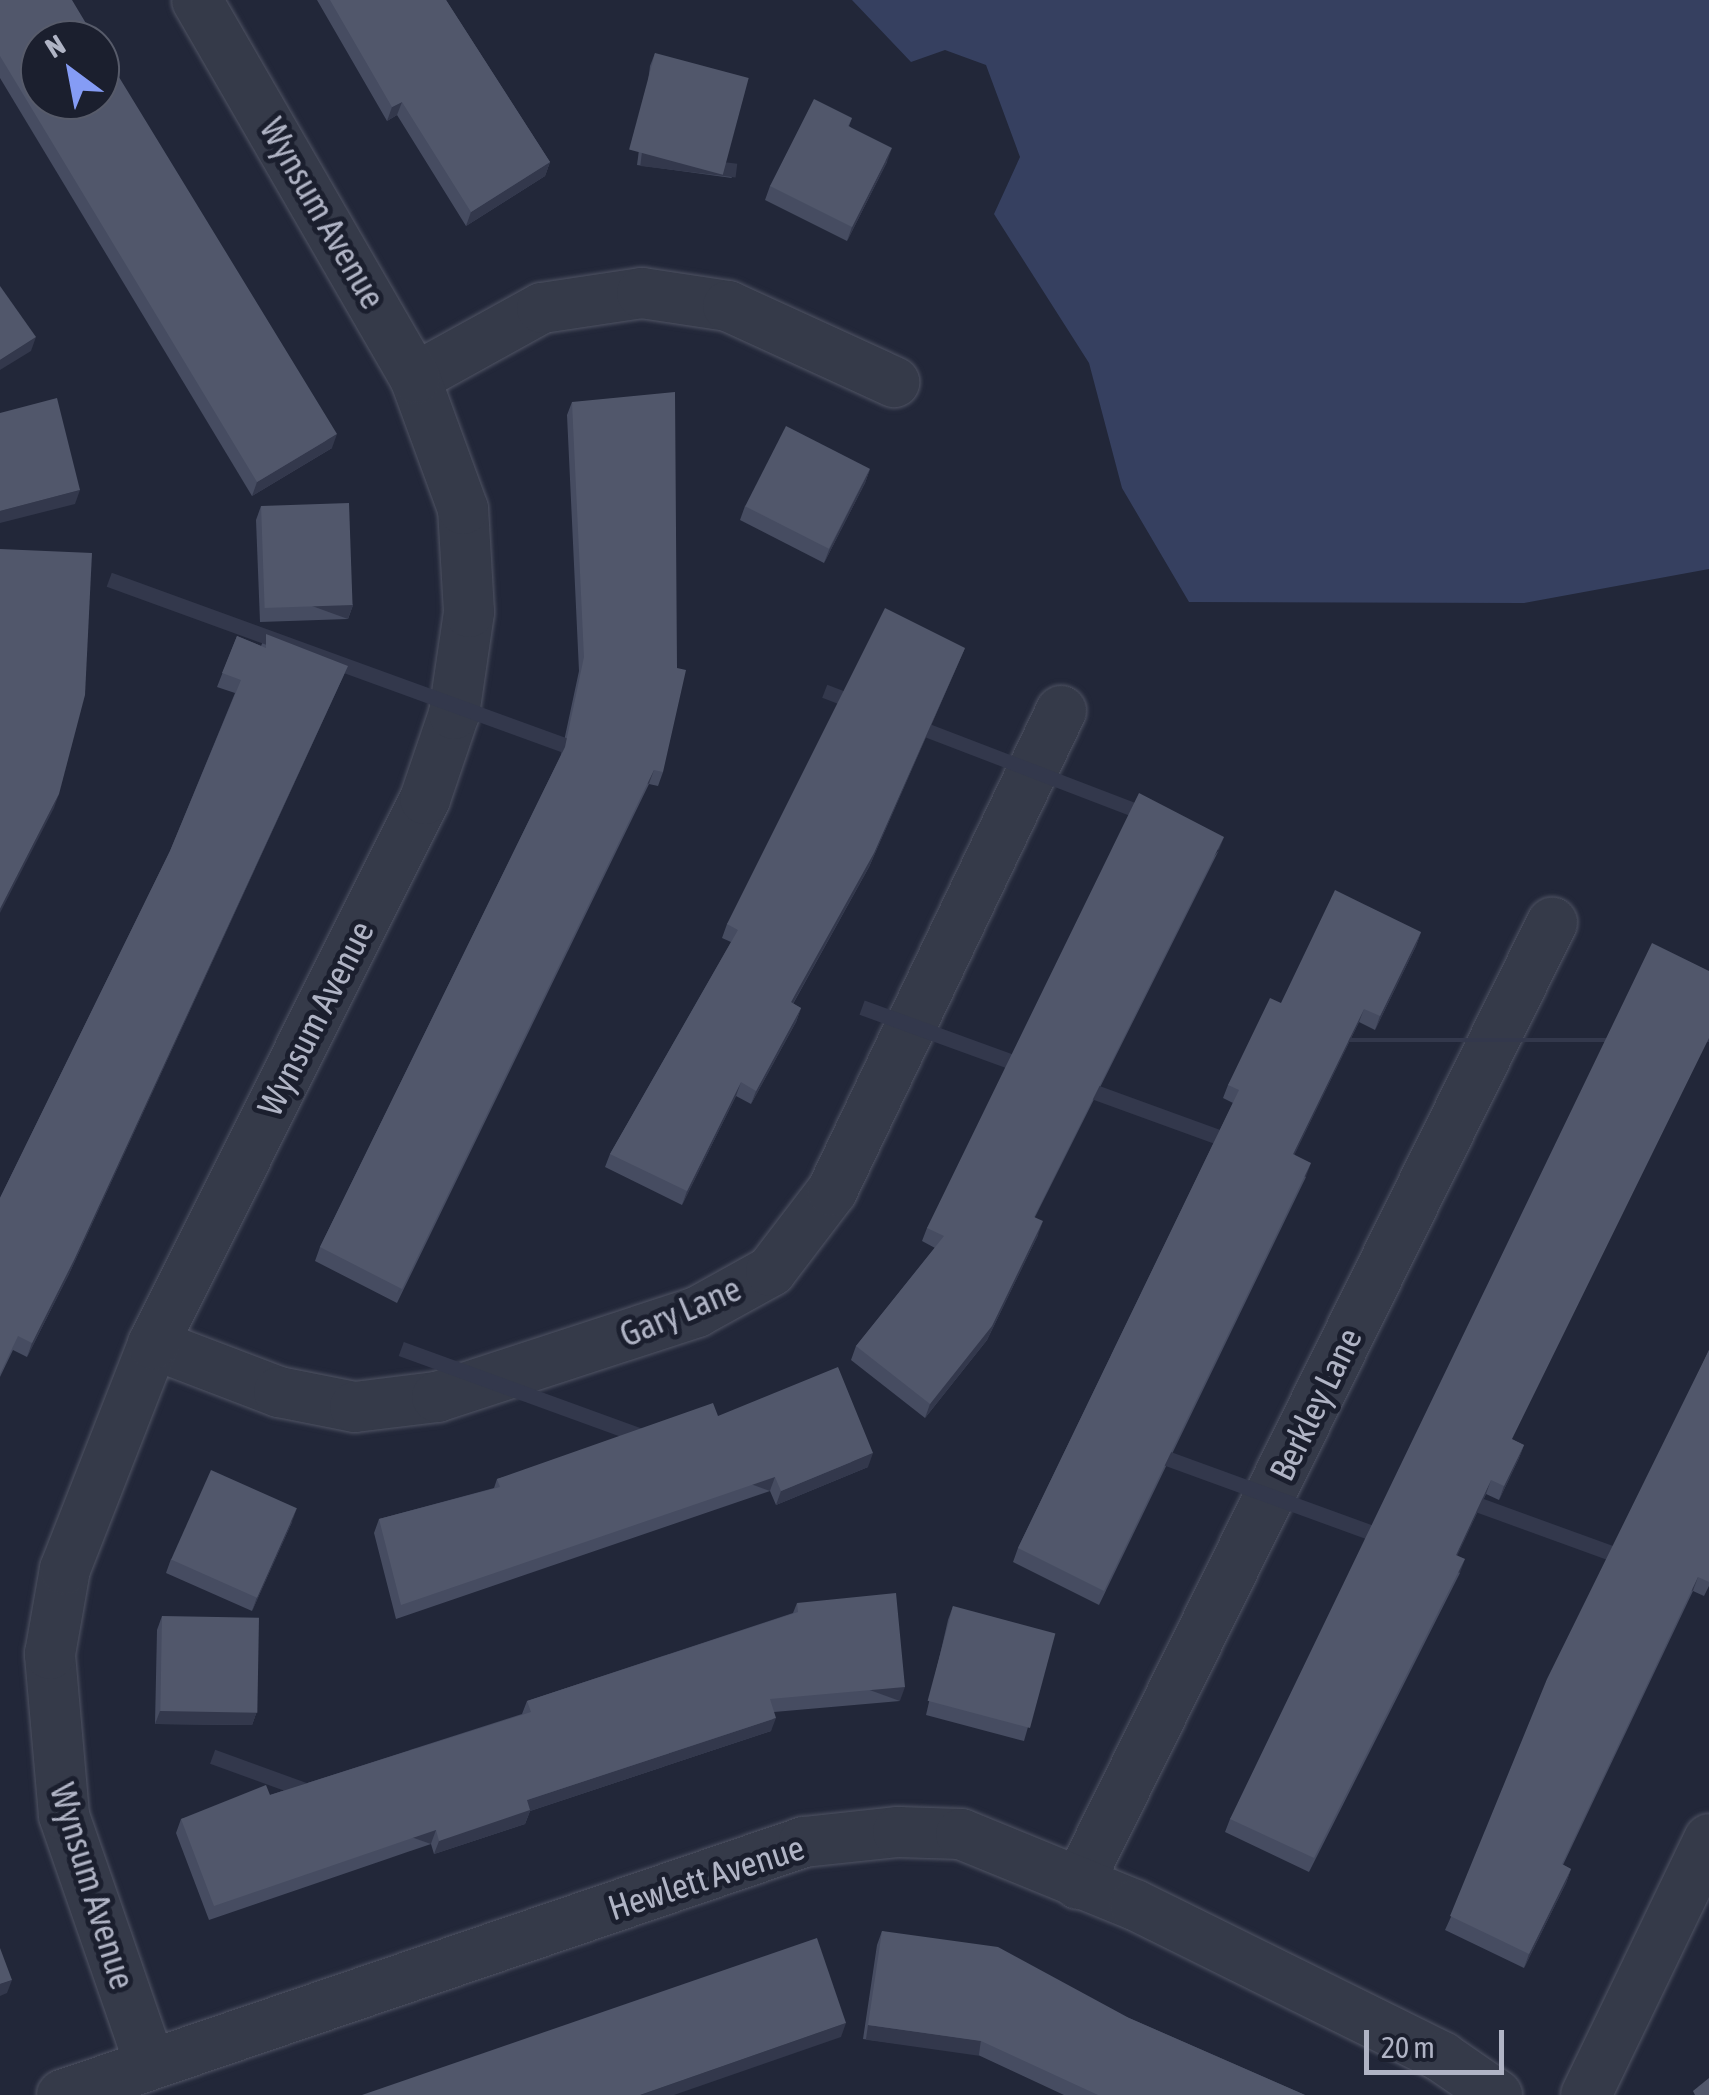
<!DOCTYPE html>
<style>
body{margin:0}
#map{position:relative;width:1709px;height:2095px;overflow:hidden;background:#222739;font-family:"Asap Condensed",sans-serif}
div>[style]{position:absolute}
.water>*{inset:0;background:#364060}
.roads{filter:drop-shadow(0 0 2px #505464) drop-shadow(0 0 2px #505464)}
.minor>*{height:50px;margin:-25px;padding:0 25px;transform-origin:25px;border-radius:25px;background:#353a49}
.wall>*{inset:0;background:#464c61}
.shaded-wall>*{inset:0;background:#33384c;transform-origin:0 0}
.building>*{inset:0;background:#51576b;transform-origin:0 0}
span{translate:-50% -50%;white-space:nowrap;text-align:center;line-height:1.15;-webkit-text-stroke:10px #1b1f2e;paint-order:stroke}
.street-label{font-size:35px;color:#b0b4c5}
.north{position:absolute;left:20px;top:20px;width:100px;height:100px;box-sizing:border-box;background:#1b1f2e;border:2px solid #575b6a;border-radius:50%;rotate:328deg;font-size:28px;font-weight:700;line-height:40px;text-align:center;color:#b0b4c5}
.north::after{content:'';display:block;margin:auto;width:35px;height:45px;background:#859cf5;clip-path:polygon(50% 0,100% 100%,50% 72%,0 100%)}
.scale{position:absolute;left:1364px;top:2030px;width:140px;height:45px;box-sizing:border-box;border:5px solid #b0b4c5;border-top:0;padding-left:12px;font-size:30px;line-height:35px;white-space:nowrap;color:#b0b4c5;-webkit-text-stroke:8px #1b1f2e;paint-order:stroke}
</style>
<div id="map">
<div class="water">
<i style="clip-path:polygon(852px 0,1709px 0,1709px 569px,1524px 603px,1189px 602px,1122px 488px,1089px 363px,994px 214px,1020px 157px,986px 65px,945px 50px,911px 62px)"></i>
</div>
<div class="roads">
<div class="minor">
<i style="left:415px;top:378px;width:145px;rotate:-28.9deg"></i>
<i style="left:542px;top:308px;width:101px;rotate:-8.5deg"></i>
<i style="left:642px;top:293px;width:87px;rotate:8.6deg"></i>
<i style="left:728px;top:306px;width:183px;rotate:24.6deg"></i>
<i style="left:153px;top:1344px;width:135px;rotate:20.9deg"></i>
<i style="left:279px;top:1392px;width:77px;rotate:11.2deg"></i>
<i style="left:355px;top:1407px;width:83px;rotate:-7deg"></i>
<i style="left:437px;top:1397px;width:274px;rotate:-18.1deg"></i>
<i style="left:697px;top:1312px;width:85px;rotate:-29deg"></i>
<i style="left:771px;top:1271px;width:101px;rotate:-52.7deg"></i>
<i style="left:832px;top:1191px;width:532px;rotate:-64.49deg"></i>
<i style="left:1078px;top:1884px;width:1072px;rotate:-63.75deg"></i>
<i style="left:150px;top:2064px;width:263px;rotate:-109.1deg"></i>
<i style="left:64px;top:1815px;width:162px;rotate:-95deg"></i>
<i style="left:50px;top:1654px;width:86px;rotate:-80deg"></i>
<i style="left:65px;top:1569px;width:242px;rotate:-68.6deg"></i>
<i style="left:153px;top:1344px;width:609px;rotate:-63.48deg"></i>
<i style="left:425px;top:799px;width:90px;rotate:-71.2deg"></i>
<i style="left:454px;top:714px;width:103px;rotate:-81.6deg"></i>
<i style="left:469px;top:612px;width:103px;rotate:-93.3deg"></i>
<i style="left:463px;top:509px;width:140px;rotate:-110.1deg"></i>
<i style="left:415px;top:378px;width:436px;rotate:-120deg"></i>
<i style="left:62px;top:2095px;width:784px;rotate:-18.83deg"></i>
<i style="left:804px;top:1842px;width:95px;rotate:-6.1deg"></i>
<i style="left:898px;top:1832px;width:63px;rotate:1.8deg"></i>
<i style="left:961px;top:1834px;width:188px;rotate:22.2deg"></i>
<i style="left:1135px;top:1905px;width:343px;rotate:26.3deg"></i>
<i style="left:1442px;top:2057px;width:67px;rotate:34.6deg"></i>
<i style="left:1586px;top:2095px;width:284px;rotate:-64.3deg"></i>
</div>
</div>
<div class="wall">
<i style="clip-path:polygon(0 0,332px 448px,252px 496px,0 78px)"></i>
<i style="clip-path:polygon(317px 0,446px 0,550px 162px,545px 176px,466px 226px,397px 115px,387px 121px)"></i>
<i style="clip-path:polygon(655px 53px,732px 178px,637px 165px,650px 66px)"></i>
<i style="clip-path:polygon(852px 118px,849px 126px,887px 162px,847px 241px,765px 200px,770px 186px)"></i>
<i style="clip-path:polygon(572px 402px,663px 772px,658px 786px,649px 784px,397px 1303px,315px 1261px,320px 1247px,561px 755px,579px 671px,567px 415px)"></i>
<i style="clip-path:polygon(870px 469px,865px 483px,824px 563px,740px 520px,745px 506px)"></i>
<i style="clip-path:polygon(261px 506px,353px 605px,348px 619px,260px 622px,256px 520px)"></i>
<i style="clip-path:polygon(266px 634px,348px 666px,69px 1274px,27px 1357px,13px 1350px,0 1377px,0 1198px,170px 851px,235px 693px,217px 687px,237px 636px,261px 646px)"></i>
<i style="clip-path:polygon(965px 648px,869px 867px,793px 1004px,801px 1008px,796px 1022px,751px 1104px,736px 1096px,682px 1205px,605px 1167px,610px 1154px,731px 942px,722px 938px,727px 924px)"></i>
<i style="clip-path:polygon(1219px 850px,1035px 1217px,1038px 1235px,987px 1340px,925px 1418px,851px 1360px,856px 1346px,935px 1248px,922px 1241px,927px 1228px)"></i>
<i style="clip-path:polygon(1421px 932px,1416px 946px,1375px 1030px,1359px 1022px,1294px 1155px,1306px 1177px,1099px 1605px,1013px 1562px,1018px 1548px,1233px 1103px,1223px 1098px,1228px 1085px,1281px 1003px)"></i>
<i style="clip-path:polygon(1709px 1350px,1709px 1586px,1704px 1596px,1693px 1591px,1563px 1865px,1571px 1869px,1566px 1883px,1524px 1968px,1445px 1930px)"></i>
<i style="clip-path:polygon(718px 1416px,868px 1467px,776px 1505px,770px 1491px,396px 1619px,374px 1533px,379px 1519px,494px 1488px,497px 1479px)"></i>
<i style="clip-path:polygon(1513px 1440px,1524px 1445px,1519px 1458px,1499px 1500px,1486px 1494px,1457px 1555px,1460px 1573px,1309px 1872px,1225px 1832px,1230px 1819px)"></i>
<i style="clip-path:polygon(292px 1522px,252px 1611px,166px 1573px,171px 1559px)"></i>
<i style="clip-path:polygon(797px 1603px,900px 1701px,774px 1712px,771px 1731px,530px 1811px,525px 1824px,434px 1854px,431px 1844px,209px 1920px,176px 1833px,181px 1819px,270px 1795px,522px 1714px,527px 1701px,793px 1613px)"></i>
<i style="clip-path:polygon(953px 1606px,1028px 1727px,1024px 1741px,926px 1715px,948px 1620px)"></i>
<i style="clip-path:polygon(162px 1616px,257px 1711px,252px 1725px,155px 1724px,157px 1630px)"></i>
<i style="clip-path:polygon(882px 1931px,1129px 2018px,1305px 2095px,1064px 2095px,976px 2054px,863px 2039px,877px 1945px)"></i>
</div>
<div class="shaded-wall">
<i style="clip-path:polygon(402px 102px,397px 115px,387px 121px,392px 107px)"></i>
<i style="clip-path:polygon(892px 148px,887px 162px,847px 241px,852px 227px)"></i>
<i style="left:642px;top:152px;width:96px;height:14px;rotate:7deg"></i>
<i style="clip-path:polygon(550px 162px,545px 176px,466px 226px,471px 212px)"></i>
<i style="clip-path:polygon(36px 337px,31px 351px,0 370px,0 360px)"></i>
<i style="clip-path:polygon(337px 434px,332px 448px,252px 496px,257px 482px)"></i>
<i style="clip-path:polygon(870px 469px,865px 483px,824px 563px,829px 550px)"></i>
<i style="clip-path:polygon(80px 490px,75px 504px,0 523px,0 511px)"></i>
<i style="left:353px;top:605px;width:15px;height:88px;rotate:110deg"></i>
<i style="clip-path:polygon(965px 648px,869px 867px,786px 1016px,791px 1002px)"></i>
<i style="clip-path:polygon(348px 666px,69px 1274px,27px 1357px,32px 1343px)"></i>
<i style="left:654px;top:770px;width:15px;height:577px;rotate:110deg"></i>
<i style="clip-path:polygon(59px 794px,54px 808px,0 913px,0 909px)"></i>
<i style="left:1224px;top:837px;width:14px;height:425px;rotate:111deg"></i>
<i style="clip-path:polygon(1421px 932px,1416px 946px,1375px 1030px,1380px 1016px)"></i>
<i style="clip-path:polygon(801px 1008px,796px 1022px,751px 1104px,756px 1091px)"></i>
<i style="clip-path:polygon(1364px 1009px,1359px 1022px,1288px 1168px,1293px 1154px)"></i>
<i style="left:1709px;top:1038px;width:4px;height:447px;rotate:90deg"></i>
<i style="clip-path:polygon(741px 1082px,736px 1096px,682px 1205px,687px 1191px)"></i>
<i style="left:1311px;top:1163px;width:15px;height:475px;rotate:110deg"></i>
<i style="clip-path:polygon(1043px 1221px,1038px 1235px,987px 1340px,925px 1418px,930px 1404px)"></i>
<i style="clip-path:polygon(1524px 1445px,1519px 1458px,1499px 1500px,1504px 1486px)"></i>
<i style="clip-path:polygon(873px 1453px,868px 1467px,776px 1505px,781px 1491px)"></i>
<i style="left:775px;top:1477px;width:15px;height:395px;rotate:110deg"></i>
<i style="clip-path:polygon(1491px 1480px,1486px 1494px,1451px 1569px,1456px 1555px)"></i>
<i style="clip-path:polygon(297px 1508px,292px 1522px,252px 1611px,257px 1597px)"></i>
<i style="left:1465px;top:1559px;width:15px;height:335px;rotate:110deg"></i>
<i style="left:1698px;top:1577px;width:15px;height:318px;rotate:110deg"></i>
<i style="left:905px;top:1687px;width:15px;height:136px;rotate:110deg"></i>
<i style="clip-path:polygon(160px 1711px,257px 1711px,252px 1725px,155px 1724px)"></i>
<i style="clip-path:polygon(776px 1718px,771px 1731px,530px 1811px,525px 1824px,434px 1854px,439px 1841px,527px 1800px)"></i>
<i style="left:436px;top:1830px;width:15px;height:235px;rotate:110deg"></i>
<i style="clip-path:polygon(1571px 1869px,1566px 1883px,1524px 1968px,1529px 1954px)"></i>
<i style="clip-path:polygon(12px 1980px,7px 1993px,0 1996px,0 1984px)"></i>
<i style="clip-path:polygon(846px 2023px,841px 2037px,674px 2095px,640px 2095px)"></i>
<i style="left:868px;top:2025px;width:114px;height:15px;rotate:8deg"></i>
</div>
<div class="building">
<i style="clip-path:polygon(0 0,72px 0,96px 40px,40px 40px,40px 100px,100px 100px,100px 46px,337px 434px,257px 482px,0 56px)"></i>
<i style="clip-path:polygon(330px 0,446px 0,550px 162px,471px 212px,402px 102px,392px 107px)"></i>
<i style="left:655px;top:53px;width:97px;height:100px;rotate:15deg"></i>
<i style="clip-path:polygon(814px 99px,852px 118px,848px 126px,892px 148px,852px 227px,770px 186px)"></i>
<i style="clip-path:polygon(0 286px,36px 337px,0 360px)"></i>
<i style="clip-path:polygon(675px 392px,677px 668px,686px 670px,663px 772px,654px 770px,402px 1289px,320px 1247px,565px 747px,584px 657px,572px 402px)"></i>
<i style="clip-path:polygon(57px 398px,80px 490px,0 511px,0 413px)"></i>
<i style="left:786px;top:426px;width:94px;height:90px;rotate:27deg"></i>
<i style="left:349px;top:503px;width:102px;height:88px;rotate:88deg"></i>
<i style="clip-path:polygon(0 549px,92px 553px,85px 695px,59px 794px,0 909px)"></i>
<i style="clip-path:polygon(885px 608px,965px 648px,874px 853px,791px 1002px,801px 1008px,756px 1091px,741px 1082px,687px 1191px,610px 1154px,738px 930px,727px 924px)"></i>
<i style="clip-path:polygon(266px 634px,348px 666px,74px 1260px,32px 1343px,18px 1336px,0 1374px,0 1198px,170px 851px,241px 680px,222px 673px,237px 636px,266px 648px)"></i>
<i style="clip-path:polygon(1139px 793px,1224px 837px,1034px 1217px,1043px 1221px,992px 1326px,930px 1404px,856px 1346px,944px 1236px,927px 1228px)"></i>
<i style="clip-path:polygon(1335px 890px,1421px 932px,1380px 1016px,1364px 1009px,1293px 1154px,1311px 1163px,1104px 1591px,1018px 1548px,1239px 1090px,1228px 1085px,1270px 998px,1281px 1003px)"></i>
<i style="clip-path:polygon(1652px 943px,1709px 971px,1709px 1038px,1512px 1439px,1524px 1445px,1504px 1486px,1491px 1480px,1456px 1555px,1465px 1559px,1314px 1858px,1230px 1819px)"></i>
<i style="clip-path:polygon(1709px 1350px,1709px 1582px,1698px 1577px,1562px 1864px,1571px 1869px,1529px 1954px,1450px 1916px,1547px 1679px)"></i>
<i style="clip-path:polygon(838px 1367px,873px 1453px,781px 1491px,775px 1477px,401px 1605px,379px 1519px,500px 1487px,497px 1479px,713px 1403px,718px 1416px)"></i>
<i style="left:211px;top:1470px;width:94px;height:98px;rotate:24deg"></i>
<i style="clip-path:polygon(896px 1593px,905px 1687px,770px 1699px,776px 1718px,527px 1800px,530px 1810px,439px 1841px,436px 1830px,214px 1906px,181px 1819px,266px 1785px,270px 1795px,531px 1712px,527px 1701px,798px 1612px,797px 1603px)"></i>
<i style="left:953px;top:1606px;width:106px;height:98px;rotate:15deg"></i>
<i style="left:162px;top:1616px;width:97px;height:95px;rotate:1deg"></i>
<i style="clip-path:polygon(882px 1931px,998px 1947px,1129px 2018px,1305px 2095px,1098px 2095px,981px 2041px,868px 2025px)"></i>
<i style="clip-path:polygon(817px 1938px,846px 2023px,640px 2095px,362px 2095px)"></i>
<i style="clip-path:polygon(0 1948px,12px 1980px,0 1984px)"></i>
<i style="clip-path:polygon(1709px 2078px,1709px 2095px,1695px 2095px,1693px 2091px)"></i>
</div>
<div class="street-label">
<span style="left:323px;top:213px;rotate:60deg">Wynsum Avenue</span>
<span style="left:315px;top:1018px;rotate:-63deg">Wynsum Avenue</span>
<span style="left:680px;top:1311px;rotate:-23deg">Gary Lane</span>
<span style="left:1315px;top:1404px;rotate:-64deg">Berkley Lane</span>
<span style="left:706px;top:1877px;rotate:-18deg">Hewlett Avenue</span>
<span style="left:93px;top:1886px;rotate:73deg">Wynsum Avenue</span>
</div>
<div class="north">N</div>
<div class="scale">20 m</div>
</div>
